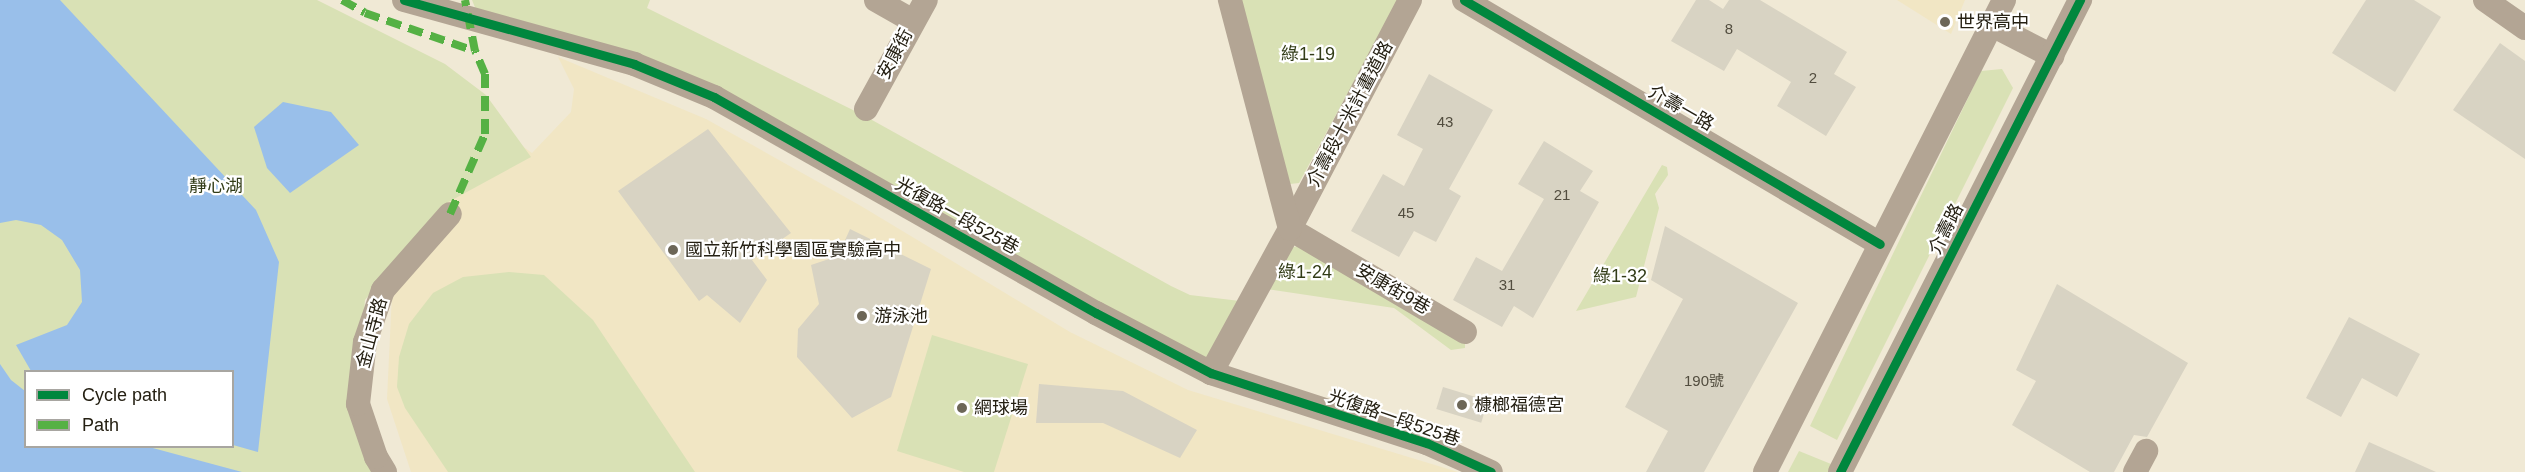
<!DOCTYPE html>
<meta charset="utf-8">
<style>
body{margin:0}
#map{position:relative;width:2525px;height:472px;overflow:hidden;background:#f0e9d5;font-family:Arial,"Noto Sans TC",sans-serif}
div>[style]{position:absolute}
.built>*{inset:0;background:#f1e6c4}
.green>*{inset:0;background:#d9e1b5}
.water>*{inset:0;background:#99bfea}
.building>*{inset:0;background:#d8d3c3;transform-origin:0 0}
.minor>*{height:24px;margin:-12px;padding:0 12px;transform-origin:12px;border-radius:12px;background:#b3a594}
.quiet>*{height:8px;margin-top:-4px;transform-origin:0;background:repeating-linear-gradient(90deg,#55b144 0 15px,transparent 0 23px)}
.cycleway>*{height:9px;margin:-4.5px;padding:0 4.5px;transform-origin:4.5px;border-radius:4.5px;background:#00873e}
.dots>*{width:16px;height:16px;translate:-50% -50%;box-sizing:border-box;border:3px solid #fff;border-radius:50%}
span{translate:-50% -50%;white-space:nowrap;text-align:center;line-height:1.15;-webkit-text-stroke:4.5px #fff;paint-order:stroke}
.number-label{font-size:15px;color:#524d3f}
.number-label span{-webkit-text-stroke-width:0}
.poi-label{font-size:18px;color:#252013}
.left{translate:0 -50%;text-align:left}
.street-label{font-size:18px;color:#252013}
.park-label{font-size:18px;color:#323c17}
.legend{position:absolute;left:24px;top:370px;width:210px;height:78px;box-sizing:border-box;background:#fff;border:2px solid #a8a6a1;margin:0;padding:8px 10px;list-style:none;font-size:18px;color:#252013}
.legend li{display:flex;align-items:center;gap:12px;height:30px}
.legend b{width:30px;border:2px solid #a8a6a1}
</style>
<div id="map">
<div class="built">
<i style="clip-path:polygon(1897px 0,1965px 0,1951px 34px)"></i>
<i style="clip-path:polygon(558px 57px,706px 119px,861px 206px,1070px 332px,1188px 390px,1458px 472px,411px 472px,387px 399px,392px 294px,474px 112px,532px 153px,571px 112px,574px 89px)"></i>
</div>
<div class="green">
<i style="clip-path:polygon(evenodd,0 0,317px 0,445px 64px,486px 95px,531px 157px,441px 206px,365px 300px,355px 418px,375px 472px,0 472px,0 0,26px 372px,232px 372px,232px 446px,26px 446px,26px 372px)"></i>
<i style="clip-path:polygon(472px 0,650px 0,647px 8px,863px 115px,1171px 286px,1190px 295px,1240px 301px,1210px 364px,839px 161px,476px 10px)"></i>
<i style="clip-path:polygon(1241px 0,1398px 0,1299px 183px,1290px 184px)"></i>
<i style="clip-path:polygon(2002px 69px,2013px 88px,1837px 440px,1810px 426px,1981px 71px)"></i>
<i style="clip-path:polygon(1662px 165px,1667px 167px,1668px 175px,1655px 194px,1659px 208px,1636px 297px,1576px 311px)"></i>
<i style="clip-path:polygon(1303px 244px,1465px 343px,1465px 348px,1451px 350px,1394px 308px,1266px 289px,1291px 248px)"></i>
<i style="clip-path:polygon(509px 272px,544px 275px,593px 320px,695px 472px,448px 472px,405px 408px,397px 387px,399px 357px,409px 324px,433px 293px,463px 277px)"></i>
<i style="clip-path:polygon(932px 335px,1028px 364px,994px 472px,964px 472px,897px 451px)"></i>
<i style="clip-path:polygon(1799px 451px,1831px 464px,1828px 472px,1788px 472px)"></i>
</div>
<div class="water">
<i style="clip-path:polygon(0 0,60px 0,256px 210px,279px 262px,258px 452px,233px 445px,232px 372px,31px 371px,16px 345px,67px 325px,82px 302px,80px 270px,62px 240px,41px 225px,16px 220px,0 223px)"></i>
<i style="clip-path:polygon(283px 102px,331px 112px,359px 145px,290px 193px,267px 168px,254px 127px)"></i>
<i style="clip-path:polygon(0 364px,11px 380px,25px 391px,26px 446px,149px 447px,242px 472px,0 472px)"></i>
</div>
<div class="building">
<i style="clip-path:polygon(1696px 0,1709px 0,1723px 9px,1729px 0,1760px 0,1847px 52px,1834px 74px,1856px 87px,1826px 136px,1777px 106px,1791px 82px,1737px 49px,1724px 71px,1671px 41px)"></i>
<i style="clip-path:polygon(2366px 0,2414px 0,2441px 17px,2395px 92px,2332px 53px)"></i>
<i style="clip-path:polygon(2500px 43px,2525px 61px,2525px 159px,2453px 110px)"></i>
<i style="clip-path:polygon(1429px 74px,1493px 110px,1449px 189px,1461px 196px,1436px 242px,1414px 231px,1399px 257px,1351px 231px,1383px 174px,1404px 186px,1423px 149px,1397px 135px)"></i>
<i style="clip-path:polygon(708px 129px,791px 233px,752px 260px,767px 280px,740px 323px,707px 295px,699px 301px,618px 191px)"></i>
<i style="clip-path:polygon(1544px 141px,1593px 171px,1580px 191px,1599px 202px,1533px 318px,1514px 306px,1502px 327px,1453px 300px,1476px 257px,1502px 271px,1544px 199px,1518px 184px)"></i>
<i style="clip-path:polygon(1665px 226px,1798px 303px,1704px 472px,1646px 472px,1668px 431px,1625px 407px,1683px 299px,1651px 280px)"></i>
<i style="clip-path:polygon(850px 229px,931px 269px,891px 397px,852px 418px,797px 357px,798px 329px,819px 304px,811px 265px,838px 256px)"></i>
<i style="clip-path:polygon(2057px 284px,2188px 363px,2147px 437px,2134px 435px,2114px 472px,2090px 472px,2012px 425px,2036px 381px,2016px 370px)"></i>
<i style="clip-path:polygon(2349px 317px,2420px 354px,2397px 397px,2362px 378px,2341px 417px,2306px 398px)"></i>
<i style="clip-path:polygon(1039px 384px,1123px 391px,1197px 430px,1180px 458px,1103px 423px,1036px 423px)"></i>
<i style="left:1443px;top:387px;width:47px;height:23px;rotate:17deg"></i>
<i style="clip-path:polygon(2369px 442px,2436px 472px,2355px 472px)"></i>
</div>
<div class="minor">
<i style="left:404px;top:0;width:239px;rotate:15.5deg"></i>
<i style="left:634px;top:64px;width:87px;rotate:22.4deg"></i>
<i style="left:714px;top:97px;width:439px;rotate:29.5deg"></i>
<i style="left:1096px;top:313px;width:130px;rotate:27.6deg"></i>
<i style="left:1211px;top:373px;width:227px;rotate:18deg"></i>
<i style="left:1427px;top:443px;width:70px;rotate:24.4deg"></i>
<i style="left:876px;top:0;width:43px;rotate:29.6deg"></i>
<i style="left:1410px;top:0;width:259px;rotate:117.7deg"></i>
<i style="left:1290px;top:229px;width:203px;rotate:30.5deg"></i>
<i style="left:1464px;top:0;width:482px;rotate:30.4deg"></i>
<i style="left:2485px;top:0;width:49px;rotate:35deg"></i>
<i style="left:1992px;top:25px;width:68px;rotate:27.3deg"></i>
<i style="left:866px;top:109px;width:124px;rotate:-61.2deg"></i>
<i style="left:1211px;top:373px;width:164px;rotate:-61.3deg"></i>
<i style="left:1290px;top:229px;width:237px;rotate:-104.7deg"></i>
<i style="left:385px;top:472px;width:17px;rotate:-121deg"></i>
<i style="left:376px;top:457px;width:56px;rotate:-108.8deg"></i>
<i style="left:358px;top:404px;width:62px;rotate:-83.6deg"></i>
<i style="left:365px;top:342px;width:55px;rotate:-70.9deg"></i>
<i style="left:383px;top:290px;width:101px;rotate:-48.6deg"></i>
<i style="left:1765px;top:472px;width:529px;rotate:-63.14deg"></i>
<i style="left:1840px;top:472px;width:530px;rotate:-63.05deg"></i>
<i style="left:2135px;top:472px;width:24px;rotate:-62deg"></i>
</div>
<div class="quiet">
<i style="left:342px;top:0;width:26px;rotate:29deg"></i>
<i style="left:365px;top:13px;width:116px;rotate:19.1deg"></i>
<i style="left:450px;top:214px;width:87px;rotate:-66.4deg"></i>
<i style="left:485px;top:134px;width:60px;rotate:-90deg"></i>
<i style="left:485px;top:74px;width:25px;rotate:-113deg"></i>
<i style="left:475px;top:51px;width:52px;rotate:-101.1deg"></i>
</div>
<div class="cycleway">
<i style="left:404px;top:0;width:239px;rotate:15.5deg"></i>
<i style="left:634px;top:64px;width:87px;rotate:22.4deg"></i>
<i style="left:714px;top:97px;width:439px;rotate:29.5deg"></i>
<i style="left:1096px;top:313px;width:130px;rotate:27.6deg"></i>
<i style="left:1211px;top:373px;width:227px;rotate:18deg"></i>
<i style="left:1427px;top:443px;width:70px;rotate:24.4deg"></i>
<i style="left:1464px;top:0;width:482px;rotate:30.4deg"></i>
<i style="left:1840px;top:472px;width:530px;rotate:-63.05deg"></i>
</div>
<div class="dots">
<i style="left:1945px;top:22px;background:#6c6657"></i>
<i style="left:673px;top:250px;background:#6c6657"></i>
<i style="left:862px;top:316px;background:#6c6657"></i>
<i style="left:1462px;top:405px;background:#6c6657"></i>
<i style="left:962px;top:408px;background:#6c6657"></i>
</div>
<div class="number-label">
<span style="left:1729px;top:29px">8</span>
<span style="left:1813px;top:78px">2</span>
<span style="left:1445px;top:122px">43</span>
<span style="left:1562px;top:195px">21</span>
<span style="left:1406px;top:213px">45</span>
<span style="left:1507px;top:285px">31</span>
<span style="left:1704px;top:381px">190號</span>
</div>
<div class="poi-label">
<span class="left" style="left:1957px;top:22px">世界高中</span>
<span class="left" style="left:685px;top:250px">國立新竹科學園區實驗高中</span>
<span class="left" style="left:874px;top:316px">游泳池</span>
<span class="left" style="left:1474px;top:405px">槺榔福德宮</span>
<span class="left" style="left:974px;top:408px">網球場</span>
</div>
<div class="street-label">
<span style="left:895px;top:54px;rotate:-62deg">安康街</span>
<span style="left:1681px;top:108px;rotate:30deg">介壽一路</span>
<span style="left:1350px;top:114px;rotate:-62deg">介壽段十米計畫道路</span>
<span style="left:957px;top:216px;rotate:29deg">光復路一段525巷</span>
<span style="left:1946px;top:229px;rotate:-63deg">介壽路</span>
<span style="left:1393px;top:289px;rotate:30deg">安康街9巷</span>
<span style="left:372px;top:333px;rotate:-75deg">金山寺路</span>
<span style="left:1394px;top:418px;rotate:19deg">光復路一段525巷</span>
</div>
<div class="park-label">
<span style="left:1308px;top:54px">綠1-19</span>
<span style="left:216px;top:186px">靜心湖</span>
<span style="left:1305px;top:272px">綠1-24</span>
<span style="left:1620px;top:276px">綠1-32</span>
</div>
<ul class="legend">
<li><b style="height:8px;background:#00873e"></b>Cycle path</li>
<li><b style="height:8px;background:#55b144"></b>Path</li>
</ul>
</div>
